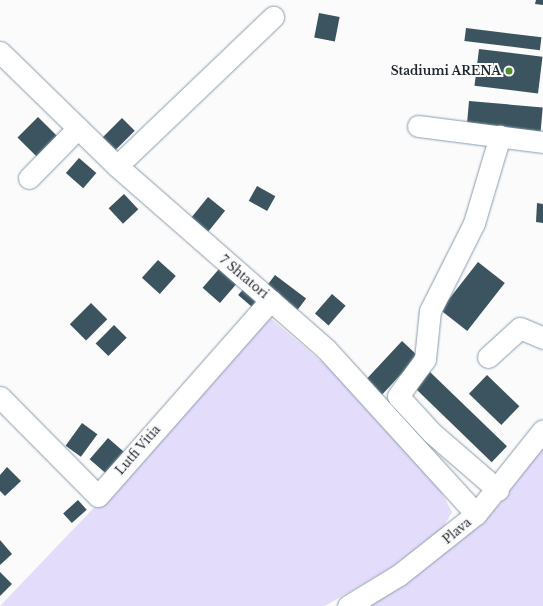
<!DOCTYPE html>
<style>
body{margin:0}
#map{position:relative;width:543px;height:606px;overflow:hidden;background:#fbfbfb;font-family:"Libre Baskerville",serif}
div>[style]{position:absolute}
.green>*{inset:0;background:#e3dcfa}
.building>*{inset:0;background:#3c545f;transform-origin:0 0}
.roads{filter:drop-shadow(0 0 1px #8a9caf) drop-shadow(0 0 1px #8a9caf)}
.minor>*{height:21px;margin:-10.5px;padding:0 10.5px;transform-origin:10.5px;border-radius:10.5px;background:#fff}
.dots>*{width:11px;height:11px;translate:-50% -50%;box-sizing:border-box;border:2px solid #fbfbfb;border-radius:50%}
span{translate:-50% -50%;white-space:nowrap;text-align:center;line-height:1.15;-webkit-text-stroke:4px #fbfbfb;paint-order:stroke}
.poi-label{font-size:12px;color:#1f262e;font-weight:700}
.right{translate:-100% -50%;text-align:right}
.street-label{font-size:12px;color:#1f262e}
</style>
<div id="map">
<div class="green">
<i style="clip-path:polygon(268px 316px,335px 373px,440px 489px,452px 512px,442px 530px,387px 570px,325px 606px,0 606px,105px 496px)"></i>
<i style="clip-path:polygon(543px 443px,543px 606px,366px 606px,393px 590px,473px 530px,500px 504px)"></i>
</div>
<div class="building">
<i style="clip-path:polygon(536px 0,543px 0,543px 5px,535px 4px)"></i>
<i style="left:319px;top:13px;width:21px;height:25px;rotate:11deg"></i>
<i style="left:466px;top:28px;width:76px;height:13px;rotate:7deg"></i>
<i style="left:479px;top:49px;width:64px;height:37px;rotate:7deg"></i>
<i style="left:469px;top:101px;width:74px;height:24px;rotate:5deg"></i>
<i style="left:38px;top:117px;width:27px;height:29px;rotate:45deg"></i>
<i style="left:122px;top:118px;width:18px;height:30px;rotate:45deg"></i>
<i style="left:79px;top:158px;width:23px;height:20px;rotate:41deg"></i>
<i style="left:257px;top:186px;width:21px;height:17px;rotate:29deg"></i>
<i style="left:124px;top:194px;width:21px;height:21px;rotate:47deg"></i>
<i style="left:208px;top:197px;width:22px;height:27px;rotate:39deg"></i>
<i style="clip-path:polygon(537px 203px,543px 204px,543px 223px,536px 222px)"></i>
<i style="left:158px;top:260px;width:24px;height:24px;rotate:42deg"></i>
<i style="left:478px;top:262px;width:34px;height:61px;rotate:38deg"></i>
<i style="left:219px;top:269px;width:23px;height:25px;rotate:41deg"></i>
<i style="left:275px;top:275px;width:39px;height:16px;rotate:37deg"></i>
<i style="left:246px;top:286px;width:18px;height:12px;rotate:41deg"></i>
<i style="left:332px;top:294px;width:18px;height:26px;rotate:41deg"></i>
<i style="left:91px;top:303px;width:23px;height:30px;rotate:45deg"></i>
<i style="left:114px;top:325px;width:18px;height:26px;rotate:45deg"></i>
<i style="left:402px;top:341px;width:22px;height:54px;rotate:43deg"></i>
<i style="left:430px;top:372px;width:107px;height:22px;rotate:44deg"></i>
<i style="left:487px;top:375px;width:45px;height:26px;rotate:44deg"></i>
<i style="left:82px;top:423px;width:19px;height:28px;rotate:36deg"></i>
<i style="left:108px;top:438px;width:21px;height:28px;rotate:41deg"></i>
<i style="clip-path:polygon(7px 467px,21px 481px,5px 496px,0 491px,0 475px)"></i>
<i style="left:78px;top:500px;width:13px;height:20px;rotate:48deg"></i>
<i style="clip-path:polygon(0 540px,12px 554px,0 565px)"></i>
<i style="clip-path:polygon(0 572px,12px 584px,0 596px)"></i>
</div>
<div class="roads">
<div class="minor">
<i style="left:0;top:52px;width:163px;rotate:44.3deg"></i>
<i style="left:117px;top:166px;width:278px;rotate:41.2deg"></i>
<i style="left:326px;top:349px;width:223px;rotate:47.7deg"></i>
<i style="left:418px;top:126px;width:126px;rotate:7.3deg"></i>
<i style="left:117px;top:166px;width:216px;rotate:-43.7deg"></i>
<i style="left:29px;top:178px;width:70px;rotate:-45.6deg"></i>
<i style="left:488px;top:357px;width:43px;rotate:-42.2deg"></i>
<i style="left:520px;top:328px;width:25px;rotate:23deg"></i>
<i style="left:0;top:397px;width:139px;rotate:45.3deg"></i>
<i style="left:98px;top:496px;width:261px;rotate:-48.6deg"></i>
<i style="left:498px;top:490px;width:87px;rotate:-139.2deg"></i>
<i style="left:432px;top:433px;width:50px;rotate:-132.6deg"></i>
<i style="left:398px;top:396px;width:46px;rotate:-53.9deg"></i>
<i style="left:425px;top:359px;width:48px;rotate:-84.1deg"></i>
<i style="left:430px;top:311px;width:98px;rotate:-63.4deg"></i>
<i style="left:474px;top:223px;width:91px;rotate:-73.4deg"></i>
<i style="left:348px;top:606px;width:60px;rotate:-31.3deg"></i>
<i style="left:399px;top:575px;width:98px;rotate:-38.4deg"></i>
<i style="left:476px;top:514px;width:107px;rotate:-51.4deg"></i>
</div>
</div>
<div class="dots">
<i style="left:509px;top:71px;background:#548f2d"></i>
</div>
<div class="poi-label">
<span class="right" style="left:501px;top:71px">Stadiumi ARENA</span>
</div>
<div class="street-label">
<span style="left:244px;top:277px;rotate:40deg">7 Shtatori</span>
<span style="left:138px;top:450px;rotate:-49deg">Lutfi Vitia</span>
<span style="left:457px;top:531px;rotate:-40deg">Plava</span>
</div>
</div>
